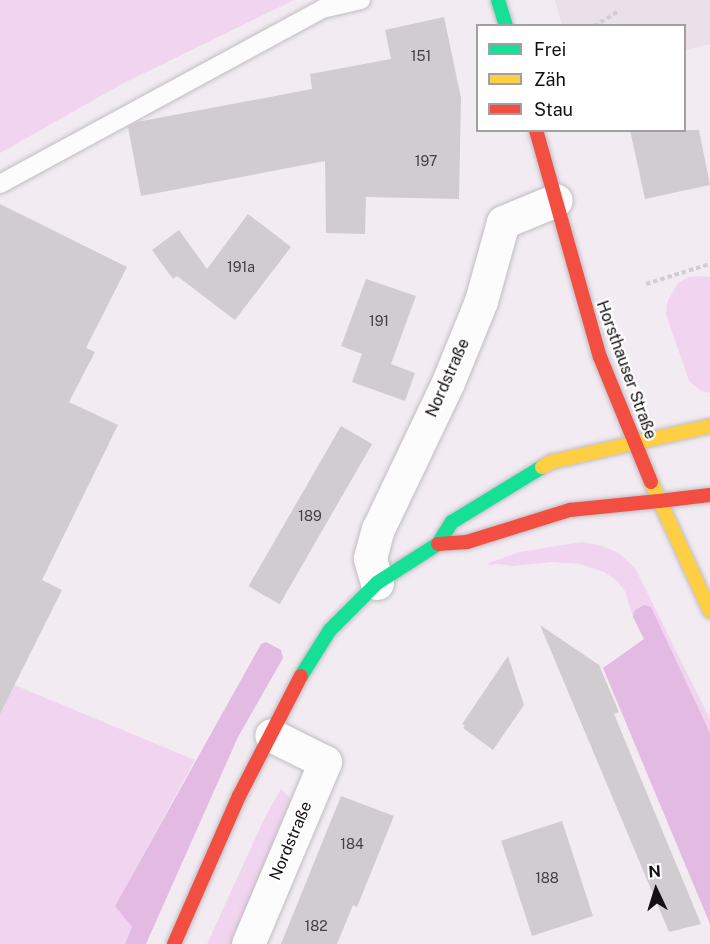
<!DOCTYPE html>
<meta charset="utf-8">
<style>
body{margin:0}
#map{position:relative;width:710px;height:944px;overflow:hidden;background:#f2ecf2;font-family:"Public Sans",sans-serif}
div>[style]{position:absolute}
.built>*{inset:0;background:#ebdfea}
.green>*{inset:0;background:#f1d4f0}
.forest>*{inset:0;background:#e3bae2}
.building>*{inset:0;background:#d0ccd0;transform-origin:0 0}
.path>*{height:4px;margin-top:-2px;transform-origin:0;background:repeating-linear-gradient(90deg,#d1ced1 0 4.5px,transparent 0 7.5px)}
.roads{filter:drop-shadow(0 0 2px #c0bcc0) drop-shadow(0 0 2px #c0bcc0)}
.lane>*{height:18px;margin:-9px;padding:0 9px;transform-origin:9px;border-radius:9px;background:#fdfcfd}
.street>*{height:33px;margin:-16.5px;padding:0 16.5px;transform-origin:16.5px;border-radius:16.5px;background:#fdfcfd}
.fast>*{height:14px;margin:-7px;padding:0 7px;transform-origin:7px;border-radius:7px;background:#16e098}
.slow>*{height:14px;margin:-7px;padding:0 7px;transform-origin:7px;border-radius:7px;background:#ffcf43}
.jam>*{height:14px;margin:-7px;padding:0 7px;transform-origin:7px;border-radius:7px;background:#f24e42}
span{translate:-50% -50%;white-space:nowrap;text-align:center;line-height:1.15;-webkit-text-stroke:4.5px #fff;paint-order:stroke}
.number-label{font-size:14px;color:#423e42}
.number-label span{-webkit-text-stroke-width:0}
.street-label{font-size:16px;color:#130f12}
.legend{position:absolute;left:476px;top:24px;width:210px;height:108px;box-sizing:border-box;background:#fff;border:2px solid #a19fa0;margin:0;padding:8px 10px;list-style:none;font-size:18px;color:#130f12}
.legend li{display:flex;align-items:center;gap:12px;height:30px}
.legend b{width:30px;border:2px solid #a19fa0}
.north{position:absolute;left:626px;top:860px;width:60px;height:60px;-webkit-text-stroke:4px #fff;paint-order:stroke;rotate:356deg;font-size:16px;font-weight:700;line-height:24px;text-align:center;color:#130f12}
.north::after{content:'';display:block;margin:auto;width:21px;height:27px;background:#130f12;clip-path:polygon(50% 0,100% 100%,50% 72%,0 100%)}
</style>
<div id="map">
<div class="built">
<i style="clip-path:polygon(555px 0,710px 0,710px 44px,685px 50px,684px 26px,562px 25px)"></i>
</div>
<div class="green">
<i style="clip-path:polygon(0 0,294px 0,122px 84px,0 153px)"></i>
<i style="clip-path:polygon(703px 276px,710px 277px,710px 393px,701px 391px,689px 381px,666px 314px,667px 302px,678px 283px,688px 277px)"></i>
<i style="clip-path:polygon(582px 542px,599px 545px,619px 553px,635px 568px,710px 719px,710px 733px,695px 702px,634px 611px,633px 617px,625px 591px,616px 580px,604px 572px,580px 564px,552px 562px,513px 566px,498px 564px,490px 565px,488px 563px,520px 552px)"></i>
<i style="clip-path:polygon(0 679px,195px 760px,115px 906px,132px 927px,125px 944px,0 944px)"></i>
<i style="clip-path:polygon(281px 789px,290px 798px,292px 812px,238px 944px,207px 944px,265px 817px)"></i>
</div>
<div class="forest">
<i style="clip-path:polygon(644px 605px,651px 607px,710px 733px,710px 924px,603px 668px,644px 639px,633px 617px,634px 611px)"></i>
<i style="clip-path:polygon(266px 642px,281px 650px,283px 658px,238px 737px,146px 944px,125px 944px,132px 927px,115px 906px,261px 644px)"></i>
</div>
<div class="building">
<i style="clip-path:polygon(444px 17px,461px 98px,459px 199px,366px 197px,365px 234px,326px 233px,325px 161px,141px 196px,128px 127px,137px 122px,312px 89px,310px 74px,391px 59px,385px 30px)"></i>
<i style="clip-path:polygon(630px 130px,699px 130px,710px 185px,645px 199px)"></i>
<i style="clip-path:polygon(0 204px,127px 267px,86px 348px,95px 352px,69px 402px,118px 425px,42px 580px,62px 590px,0 714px)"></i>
<i style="clip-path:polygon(248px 214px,291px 247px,235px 320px,177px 276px,173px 279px,152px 250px,179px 230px,207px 269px)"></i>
<i style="clip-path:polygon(366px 279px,416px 296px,391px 364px,415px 373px,405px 401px,352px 382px,362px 354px,341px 346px)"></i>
<i style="left:341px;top:426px;width:36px;height:185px;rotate:30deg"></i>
<i style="clip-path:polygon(540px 625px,599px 665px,619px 712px,614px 714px,701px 924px,669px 932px)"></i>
<i style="clip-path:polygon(508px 656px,524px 705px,493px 750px,463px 728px,465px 726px,462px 724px)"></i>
<i style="clip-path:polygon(341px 796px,394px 816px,357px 907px,353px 905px,337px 944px,281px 944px)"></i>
<i style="left:562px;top:821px;width:100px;height:64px;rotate:72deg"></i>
</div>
<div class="path">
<i style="left:594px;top:26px;width:27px;rotate:-31deg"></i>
<i style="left:646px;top:284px;width:67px;rotate:-17.4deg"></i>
</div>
<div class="roads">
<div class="lane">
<i style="left:0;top:184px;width:366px;rotate:-28.5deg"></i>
<i style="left:322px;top:9px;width:40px;rotate:-13deg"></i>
</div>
<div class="street">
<i style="left:377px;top:583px;width:26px;rotate:-106deg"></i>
<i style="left:370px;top:558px;width:30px;rotate:-75deg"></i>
<i style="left:378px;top:529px;width:163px;rotate:-64.5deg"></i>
<i style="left:448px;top:382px;width:87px;rotate:-67.8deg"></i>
<i style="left:481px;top:301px;width:82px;rotate:-74.4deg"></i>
<i style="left:503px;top:222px;width:57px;rotate:-22.5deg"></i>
<i style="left:248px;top:944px;width:198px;rotate:-67.1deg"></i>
<i style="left:325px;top:762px;width:60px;rotate:-153.4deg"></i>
</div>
<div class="fast">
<i style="left:498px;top:0;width:27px;rotate:73deg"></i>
<i style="left:301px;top:676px;width:54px;rotate:-57.8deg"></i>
<i style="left:330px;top:630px;width:66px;rotate:-45deg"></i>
<i style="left:377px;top:583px;width:72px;rotate:-32.6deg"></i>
<i style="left:438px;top:544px;width:26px;rotate:-58deg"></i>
<i style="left:452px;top:522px;width:105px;rotate:-31.4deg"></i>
</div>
<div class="slow">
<i style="left:634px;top:443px;width:78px;rotate:-12.6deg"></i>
<i style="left:542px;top:467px;width:10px;rotate:-29deg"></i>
<i style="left:551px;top:462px;width:85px;rotate:-12.9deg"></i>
<i style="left:651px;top:482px;width:142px;rotate:65.4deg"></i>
</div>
<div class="jam">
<i style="left:536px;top:130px;width:236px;rotate:74.3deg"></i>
<i style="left:600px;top:357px;width:135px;rotate:67.8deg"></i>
<i style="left:659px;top:501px;width:51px;rotate:-6.7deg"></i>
<i style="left:438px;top:544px;width:29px;rotate:-4deg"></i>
<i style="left:467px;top:542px;width:108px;rotate:-17.3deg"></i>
<i style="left:570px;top:510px;width:89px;rotate:-5.8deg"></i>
<i style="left:174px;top:944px;width:162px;rotate:-66.3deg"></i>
<i style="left:239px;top:796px;width:135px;rotate:-62.7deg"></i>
</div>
</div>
<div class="number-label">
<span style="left:421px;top:56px">151</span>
<span style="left:426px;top:161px">197</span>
<span style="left:241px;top:267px">191a</span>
<span style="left:379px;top:321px">191</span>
<span style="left:310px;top:516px">189</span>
<span style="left:352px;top:844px">184</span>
<span style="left:547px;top:878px">188</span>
<span style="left:316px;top:926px">182</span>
</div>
<div class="street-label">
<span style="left:626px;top:370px;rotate:70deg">Horsthauser Straße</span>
<span style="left:448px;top:378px;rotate:-66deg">Nordstraße</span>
<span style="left:291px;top:841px;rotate:-67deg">Nordstraße</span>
</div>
<ul class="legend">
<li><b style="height:8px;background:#16e098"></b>Frei</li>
<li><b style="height:8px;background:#ffcf43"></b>Zäh</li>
<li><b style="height:8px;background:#f24e42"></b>Stau</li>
</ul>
<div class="north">N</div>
</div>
